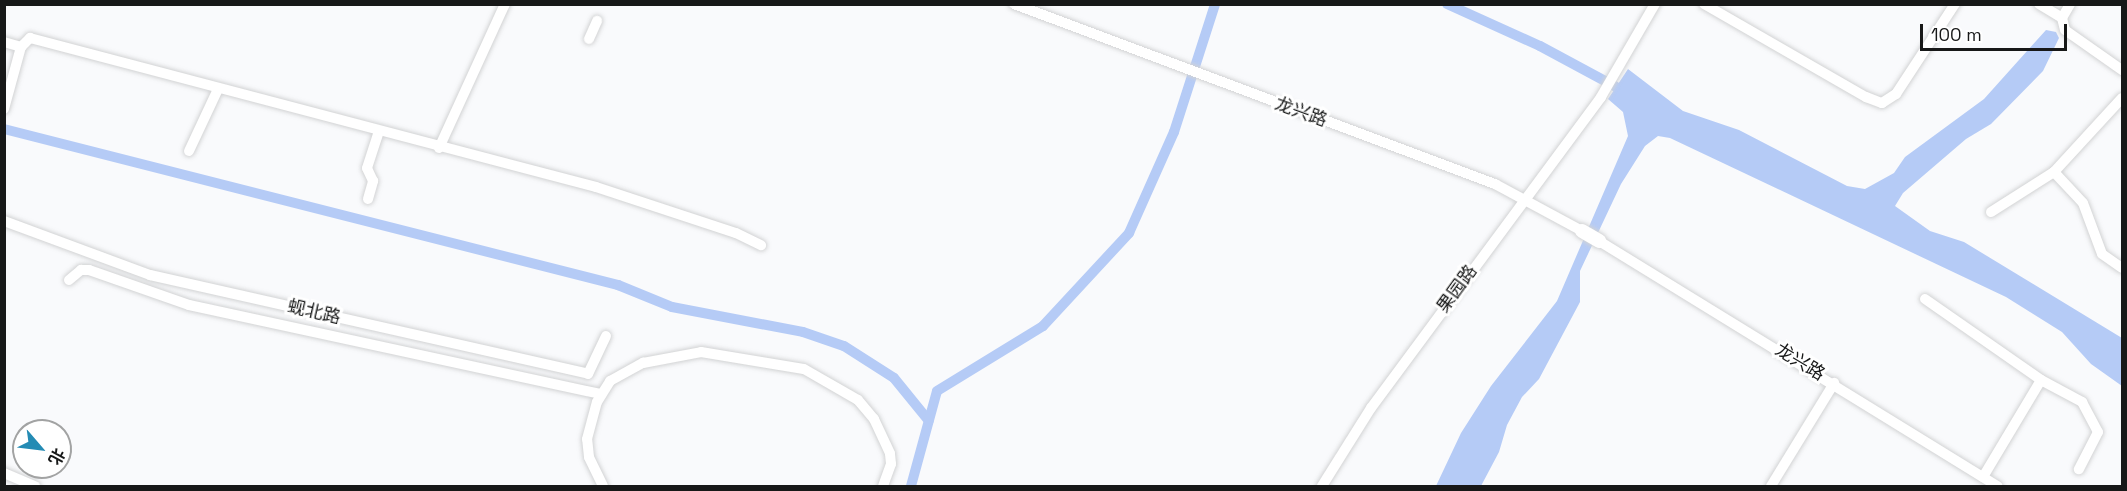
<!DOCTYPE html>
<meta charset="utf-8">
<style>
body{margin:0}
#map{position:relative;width:2127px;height:491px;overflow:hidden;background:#f9fafc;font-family:"Space Grotesk","Noto Sans SC",sans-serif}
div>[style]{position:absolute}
.water>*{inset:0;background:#b5cbf6}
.canal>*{height:10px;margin:-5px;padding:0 5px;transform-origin:5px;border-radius:5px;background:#b5cbf6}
.roads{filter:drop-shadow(0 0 2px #d2d3d4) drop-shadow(0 0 2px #d2d3d4)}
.minor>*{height:10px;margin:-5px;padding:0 5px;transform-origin:5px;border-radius:5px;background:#fff}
.major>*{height:14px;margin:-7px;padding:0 7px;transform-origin:7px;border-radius:7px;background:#fff}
span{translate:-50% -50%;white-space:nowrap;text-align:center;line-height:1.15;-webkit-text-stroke:6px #fff;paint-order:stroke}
.street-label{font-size:18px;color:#171818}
.frame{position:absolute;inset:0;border:6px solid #171818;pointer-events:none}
.north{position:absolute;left:12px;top:419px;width:60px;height:60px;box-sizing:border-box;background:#fff;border:2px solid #a2a3a3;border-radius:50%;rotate:118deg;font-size:16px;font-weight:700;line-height:24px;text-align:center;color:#171818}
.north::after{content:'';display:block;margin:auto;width:21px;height:27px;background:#248bb4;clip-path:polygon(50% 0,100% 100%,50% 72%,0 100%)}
.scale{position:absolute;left:1920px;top:24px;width:147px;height:27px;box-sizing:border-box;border:3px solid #171818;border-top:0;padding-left:8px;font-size:18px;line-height:21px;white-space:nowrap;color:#171818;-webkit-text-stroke:4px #fff;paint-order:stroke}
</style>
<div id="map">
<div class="water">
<i style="clip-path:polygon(2046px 30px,2056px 32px,2059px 38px,2043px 71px,1991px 124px,1966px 139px,1903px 193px,1895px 206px,1930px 231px,1964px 242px,2122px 338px,2122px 386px,2091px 364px,2062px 332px,2006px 297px,1670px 138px,1658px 136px,1645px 146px,1621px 184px,1580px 271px,1580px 302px,1539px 379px,1522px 397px,1507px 425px,1499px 452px,1481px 486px,1436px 486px,1461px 433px,1491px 386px,1557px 301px,1628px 136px,1623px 112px,1608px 99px,1628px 69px,1683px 111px,1739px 130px,1847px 186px,1865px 189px,1894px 173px,1905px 157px,1984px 99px)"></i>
</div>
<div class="canal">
<i style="left:1447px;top:4px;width:102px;rotate:24.3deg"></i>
<i style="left:1540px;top:46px;width:86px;rotate:28.3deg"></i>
<i style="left:4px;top:129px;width:634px;rotate:14.26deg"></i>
<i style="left:618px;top:285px;width:58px;rotate:22.2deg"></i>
<i style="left:672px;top:307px;width:133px;rotate:10.8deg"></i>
<i style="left:803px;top:332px;width:43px;rotate:18.9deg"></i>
<i style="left:844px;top:346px;width:59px;rotate:32.6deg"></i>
<i style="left:894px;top:378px;width:55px;rotate:50.9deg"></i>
<i style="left:911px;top:486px;width:98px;rotate:-74.7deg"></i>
<i style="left:937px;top:391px;width:124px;rotate:-31.5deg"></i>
<i style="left:1043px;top:326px;width:127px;rotate:-47.2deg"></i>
<i style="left:1129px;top:233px;width:111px;rotate:-66deg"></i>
<i style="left:1174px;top:132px;width:134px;rotate:-72.2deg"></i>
</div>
<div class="roads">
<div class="minor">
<i style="left:1014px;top:4px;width:514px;rotate:20.52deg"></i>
<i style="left:1495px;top:184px;width:99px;rotate:28.4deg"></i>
<i style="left:1704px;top:4px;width:187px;rotate:29.9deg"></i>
<i style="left:1866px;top:97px;width:17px;rotate:21deg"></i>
<i style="left:1882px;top:103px;width:17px;rotate:-33deg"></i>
<i style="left:1896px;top:94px;width:108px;rotate:-56.8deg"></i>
<i style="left:2039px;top:4px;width:27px;rotate:31deg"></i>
<i style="left:2062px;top:18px;width:12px;rotate:76deg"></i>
<i style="left:2065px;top:30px;width:70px;rotate:35.1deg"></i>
<i style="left:2062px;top:18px;width:16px;rotate:-60deg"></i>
<i style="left:589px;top:39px;width:20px;rotate:-66deg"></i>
<i style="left:4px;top:42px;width:18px;rotate:16deg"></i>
<i style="left:21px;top:47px;width:13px;rotate:-45deg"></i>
<i style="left:30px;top:38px;width:585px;rotate:14.75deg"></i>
<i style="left:596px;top:187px;width:147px;rotate:18.2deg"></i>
<i style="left:736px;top:233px;width:28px;rotate:26deg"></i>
<i style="left:2122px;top:98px;width:100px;rotate:132.6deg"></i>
<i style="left:2054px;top:172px;width:42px;rotate:46.9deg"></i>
<i style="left:2083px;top:203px;width:54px;rotate:69.6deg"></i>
<i style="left:2102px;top:254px;width:24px;rotate:35deg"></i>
<i style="left:4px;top:109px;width:64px;rotate:-74.7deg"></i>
<i style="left:439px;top:148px;width:158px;rotate:-65.4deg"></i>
<i style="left:189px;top:151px;width:68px;rotate:-64.9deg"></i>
<i style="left:368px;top:199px;width:19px;rotate:-74deg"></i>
<i style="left:373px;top:181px;width:14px;rotate:-115deg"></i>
<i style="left:367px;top:168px;width:38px;rotate:-72deg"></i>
<i style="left:1991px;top:212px;width:75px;rotate:-32.4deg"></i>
<i style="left:4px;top:221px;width:156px;rotate:20.3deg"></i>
<i style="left:150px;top:275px;width:449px;rotate:12.7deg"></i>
<i style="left:588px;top:374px;width:42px;rotate:-64.7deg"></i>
<i style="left:1599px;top:241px;width:468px;rotate:31.6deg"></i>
<i style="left:69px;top:280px;width:16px;rotate:-40deg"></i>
<i style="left:81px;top:270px;width:8px"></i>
<i style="left:89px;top:270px;width:106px;rotate:19.3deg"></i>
<i style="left:189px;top:305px;width:422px;rotate:12.2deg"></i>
<i style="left:1925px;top:299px;width:141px;rotate:34.9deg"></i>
<i style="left:2041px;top:380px;width:113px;rotate:120.9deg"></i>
<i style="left:2041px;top:380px;width:47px;rotate:28.2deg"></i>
<i style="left:2082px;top:402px;width:34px;rotate:62deg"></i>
<i style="left:2098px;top:432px;width:42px;rotate:117.2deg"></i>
<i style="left:4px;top:473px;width:34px;rotate:23deg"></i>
<i style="left:603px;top:486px;width:32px;rotate:-116deg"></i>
<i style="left:589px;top:457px;width:18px;rotate:-96deg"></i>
<i style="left:587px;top:439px;width:38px;rotate:-75deg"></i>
<i style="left:597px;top:402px;width:25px;rotate:-58deg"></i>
<i style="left:610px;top:381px;width:38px;rotate:-29deg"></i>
<i style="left:643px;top:363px;width:59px;rotate:-10.7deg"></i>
<i style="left:701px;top:352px;width:104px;rotate:9.4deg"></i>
<i style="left:804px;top:369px;width:62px;rotate:29.9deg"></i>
<i style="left:858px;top:400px;width:25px;rotate:50deg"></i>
<i style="left:874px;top:419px;width:38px;rotate:65deg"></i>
<i style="left:890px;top:454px;width:10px;rotate:84deg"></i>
<i style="left:891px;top:464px;width:23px;rotate:110deg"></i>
<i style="left:1322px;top:486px;width:92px;rotate:-57.9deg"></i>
<i style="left:1371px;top:408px;width:387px;rotate:-53.5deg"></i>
<i style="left:1601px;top:97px;width:108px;rotate:-59.9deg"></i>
<i style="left:1771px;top:486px;width:121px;rotate:-58.5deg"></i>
</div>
<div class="major">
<i style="left:1582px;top:231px;width:20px;rotate:30deg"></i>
</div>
</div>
<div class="street-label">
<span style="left:1301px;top:112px;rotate:20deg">龙兴路</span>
<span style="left:1457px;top:289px;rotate:-54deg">果园路</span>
<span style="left:314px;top:312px;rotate:13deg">蚬北路</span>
<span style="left:1800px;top:362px;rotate:31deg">龙兴路</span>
</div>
<div class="frame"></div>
<div class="north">北</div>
<div class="scale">100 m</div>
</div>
